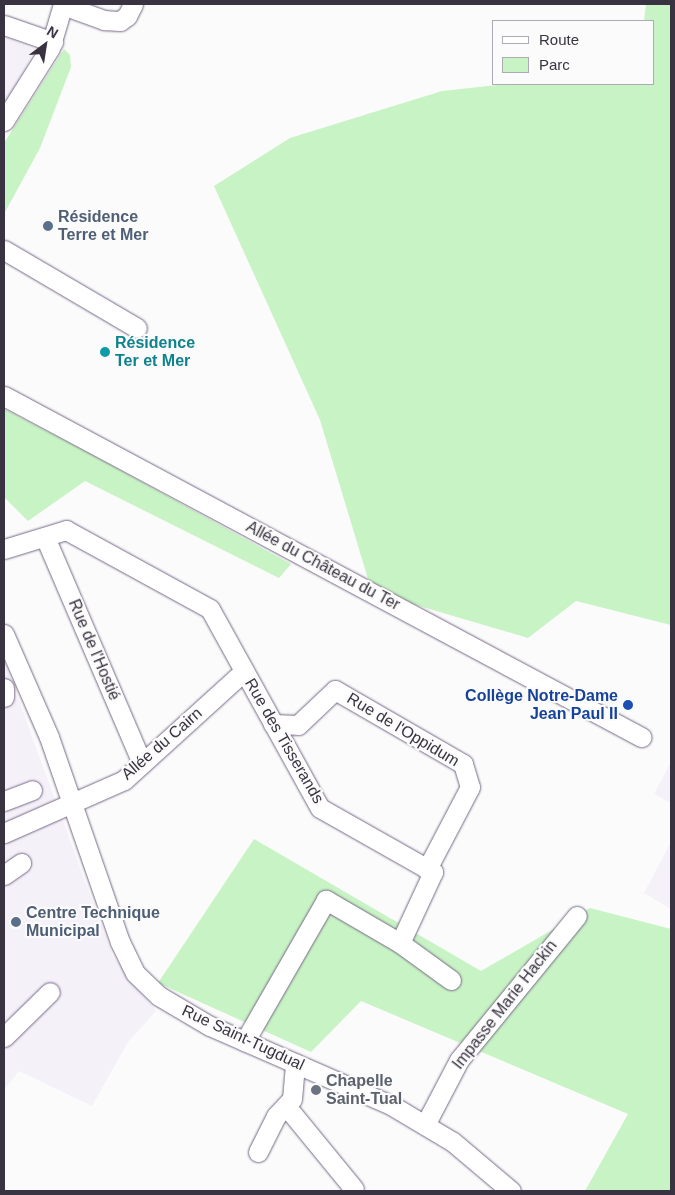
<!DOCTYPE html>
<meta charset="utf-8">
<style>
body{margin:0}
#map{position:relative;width:675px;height:1195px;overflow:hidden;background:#fbfbfb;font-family:Helvetica,sans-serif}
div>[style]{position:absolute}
.built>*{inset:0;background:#f5f1f9}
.green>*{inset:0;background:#c8f3c4}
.roads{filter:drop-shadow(0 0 1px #766887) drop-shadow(0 0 1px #766887)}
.minor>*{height:19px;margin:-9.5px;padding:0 9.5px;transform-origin:9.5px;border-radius:9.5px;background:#fff}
.dots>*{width:14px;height:14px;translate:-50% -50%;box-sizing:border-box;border:2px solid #fbfbfb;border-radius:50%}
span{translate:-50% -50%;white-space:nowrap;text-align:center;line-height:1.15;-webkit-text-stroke:4px #fbfbfb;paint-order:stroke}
.service-label{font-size:16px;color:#4e5e75;font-weight:700}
.left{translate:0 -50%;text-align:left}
.culture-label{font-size:16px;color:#0d838f;font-weight:700}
.street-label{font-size:16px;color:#393341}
.transit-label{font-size:16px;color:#164399;font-weight:700}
.right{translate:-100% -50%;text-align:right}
.worship-label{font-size:16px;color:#5b616d;font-weight:700}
.frame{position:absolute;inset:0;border:5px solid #393341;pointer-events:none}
.legend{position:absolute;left:492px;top:20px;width:162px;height:65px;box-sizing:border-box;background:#fbfbfb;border:1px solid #adabb1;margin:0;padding:6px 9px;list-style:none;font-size:15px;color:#393341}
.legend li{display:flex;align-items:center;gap:10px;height:25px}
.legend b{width:25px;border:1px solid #adabb1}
.north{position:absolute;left:20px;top:20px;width:50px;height:50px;-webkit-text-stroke:4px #fbfbfb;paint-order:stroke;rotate:31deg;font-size:14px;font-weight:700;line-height:20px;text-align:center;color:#393341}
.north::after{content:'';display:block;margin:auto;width:18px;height:22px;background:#393341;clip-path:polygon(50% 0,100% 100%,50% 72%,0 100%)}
</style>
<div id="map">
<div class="built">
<i style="clip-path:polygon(4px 37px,35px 49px,4px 108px)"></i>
<i style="clip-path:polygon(4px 660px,113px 957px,156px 1011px,128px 1042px,92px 1106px,19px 1071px,4px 1090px)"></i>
<i style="clip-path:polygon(671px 762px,671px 803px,654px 794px)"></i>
<i style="clip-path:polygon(671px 842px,671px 909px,644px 893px)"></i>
</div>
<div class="green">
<i style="clip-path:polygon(646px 4px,671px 4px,671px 625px,576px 601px,528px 638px,372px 592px,320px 420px,214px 186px,290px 138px,442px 91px,507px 84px,654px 84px,654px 21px,644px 21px)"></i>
<i style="clip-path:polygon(64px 49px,70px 55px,71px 67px,40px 148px,4px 214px,4px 143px)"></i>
<i style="clip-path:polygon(4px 409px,89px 453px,291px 564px,279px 578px,85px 481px,28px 521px,4px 497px)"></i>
<i style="clip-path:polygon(254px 839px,481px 971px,590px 908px,671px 929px,671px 1191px,585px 1191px,628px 1114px,361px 1001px,311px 1052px,158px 983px)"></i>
</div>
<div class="roads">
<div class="minor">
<i style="left:63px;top:5px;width:44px;rotate:20.1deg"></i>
<i style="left:104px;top:20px;width:16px;rotate:4deg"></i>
<i style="left:120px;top:21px;width:9px;rotate:-36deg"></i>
<i style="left:127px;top:16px;width:13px;rotate:-63deg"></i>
<i style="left:4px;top:25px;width:52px;rotate:19.1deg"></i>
<i style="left:4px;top:121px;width:86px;rotate:-57.8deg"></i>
<i style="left:50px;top:48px;width:46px;rotate:-73.5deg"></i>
<i style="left:4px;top:250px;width:154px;rotate:30.4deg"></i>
<i style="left:4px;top:396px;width:723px;rotate:28.16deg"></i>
<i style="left:45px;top:537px;width:246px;rotate:66.8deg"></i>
<i style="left:4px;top:549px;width:65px;rotate:-17deg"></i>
<i style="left:66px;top:530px;width:164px;rotate:28.7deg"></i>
<i style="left:210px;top:609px;width:227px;rotate:61.1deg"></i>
<i style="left:320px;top:808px;width:130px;rotate:29.5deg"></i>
<i style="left:433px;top:872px;width:78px;rotate:114.9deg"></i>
<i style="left:400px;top:943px;width:86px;rotate:-149.8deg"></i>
<i style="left:326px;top:900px;width:163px;rotate:119.9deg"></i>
<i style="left:4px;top:634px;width:112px;rotate:66.4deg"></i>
<i style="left:49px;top:737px;width:217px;rotate:70.9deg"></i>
<i style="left:120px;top:942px;width:34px;rotate:64deg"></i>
<i style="left:135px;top:973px;width:33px;rotate:44deg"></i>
<i style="left:159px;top:996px;width:59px;rotate:30.5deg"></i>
<i style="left:210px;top:1026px;width:197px;rotate:23.6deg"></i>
<i style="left:391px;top:1105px;width:72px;rotate:30.8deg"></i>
<i style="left:453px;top:1142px;width:76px;rotate:40.2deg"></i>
<i style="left:4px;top:688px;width:9px;rotate:90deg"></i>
<i style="left:273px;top:724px;width:25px;rotate:2deg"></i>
<i style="left:298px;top:725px;width:51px;rotate:-43.4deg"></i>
<i style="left:335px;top:690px;width:148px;rotate:30deg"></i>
<i style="left:463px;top:764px;width:24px;rotate:73deg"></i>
<i style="left:470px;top:787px;width:93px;rotate:117.7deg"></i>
<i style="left:4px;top:801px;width:30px;rotate:-21deg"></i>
<i style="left:4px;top:833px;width:131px;rotate:-23.8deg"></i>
<i style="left:124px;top:780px;width:162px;rotate:-42.2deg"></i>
<i style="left:4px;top:875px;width:21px;rotate:-35deg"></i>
<i style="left:400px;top:943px;width:63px;rotate:36deg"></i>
<i style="left:4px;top:1037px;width:64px;rotate:-44.4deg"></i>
<i style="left:286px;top:1106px;width:107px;rotate:50.7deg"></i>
<i style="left:425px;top:1125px;width:73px;rotate:-62.4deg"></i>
<i style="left:459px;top:1060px;width:186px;rotate:-50.7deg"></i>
<i style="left:258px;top:1152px;width:40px;rotate:-63.4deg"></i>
<i style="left:276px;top:1116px;width:23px;rotate:-47deg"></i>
<i style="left:292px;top:1099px;width:36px;rotate:-85deg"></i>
</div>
</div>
<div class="dots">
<i style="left:48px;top:226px;background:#5c6f8a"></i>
<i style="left:105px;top:352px;background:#0f9aa8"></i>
<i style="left:628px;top:705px;background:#1a4fb4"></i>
<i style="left:16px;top:922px;background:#5c6f8a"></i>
<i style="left:316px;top:1090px;background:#6b7280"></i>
</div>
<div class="service-label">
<span class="left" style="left:58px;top:226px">Résidence<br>Terre et Mer</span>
<span class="left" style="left:26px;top:922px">Centre Technique<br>Municipal</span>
</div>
<div class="culture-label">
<span class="left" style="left:115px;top:352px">Résidence<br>Ter et Mer</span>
</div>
<div class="street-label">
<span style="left:323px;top:566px;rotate:28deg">Allée du Château du Ter</span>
<span style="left:94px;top:650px;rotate:67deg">Rue de l'Hostié</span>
<span style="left:403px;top:730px;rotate:31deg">Rue de l'Oppidum</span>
<span style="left:284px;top:741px;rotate:60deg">Rue des Tisserands</span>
<span style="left:162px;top:744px;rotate:-41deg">Allée du Cairn</span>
<span style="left:505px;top:1005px;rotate:-52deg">Impasse Marie Hackin</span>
<span style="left:243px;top:1038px;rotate:25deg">Rue Saint-Tugdual</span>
</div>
<div class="transit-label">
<span class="right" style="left:618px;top:705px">Collège Notre-Dame<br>Jean Paul II</span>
</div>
<div class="worship-label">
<span class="left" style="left:326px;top:1090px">Chapelle<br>Saint-Tual</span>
</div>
<div class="frame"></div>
<ul class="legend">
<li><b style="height:6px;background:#fff"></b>Route</li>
<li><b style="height:14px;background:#c8f3c4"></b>Parc</li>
</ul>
<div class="north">N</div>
</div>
